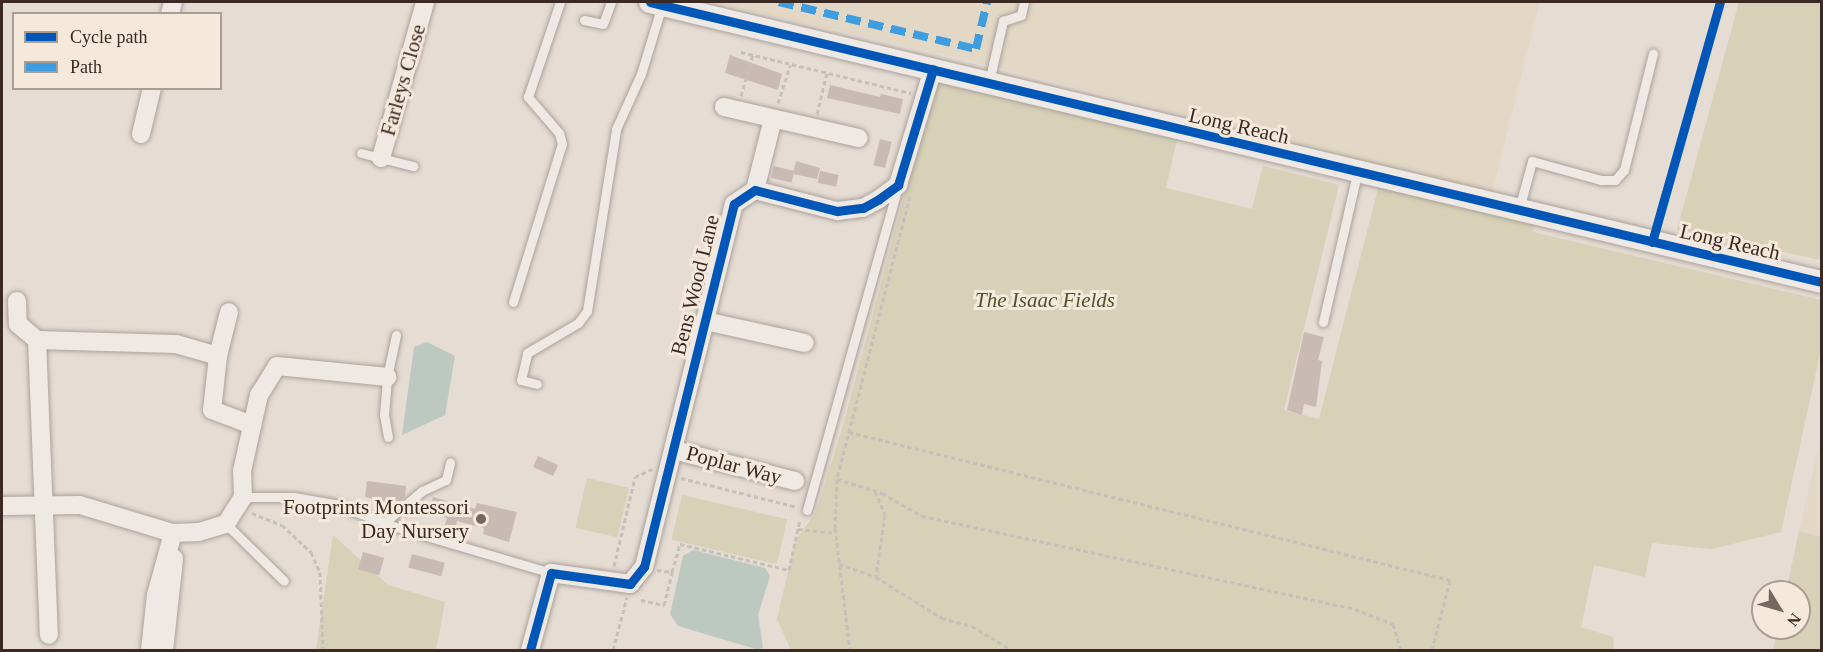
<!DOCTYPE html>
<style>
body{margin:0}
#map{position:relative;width:1823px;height:652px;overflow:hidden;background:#e5dcd3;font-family:Georgia,serif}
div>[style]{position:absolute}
.farmland>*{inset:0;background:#e3d8c5}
.green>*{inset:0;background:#d6d1b7;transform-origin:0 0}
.water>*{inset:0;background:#bdc9c0}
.building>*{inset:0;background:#c9bbb4;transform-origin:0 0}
.path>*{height:3px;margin-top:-1.5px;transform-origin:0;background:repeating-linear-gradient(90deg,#c6c0bb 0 4.5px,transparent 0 7.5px)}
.roads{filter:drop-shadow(0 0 2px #aba29b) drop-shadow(0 0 2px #aba29b)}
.service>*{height:9px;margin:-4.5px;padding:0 4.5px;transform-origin:4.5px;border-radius:4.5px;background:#eee9e4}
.minor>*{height:18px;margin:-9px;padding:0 9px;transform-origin:9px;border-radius:9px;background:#eee9e4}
.tertiary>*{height:22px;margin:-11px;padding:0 11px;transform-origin:11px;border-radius:11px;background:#eee9e4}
.quiet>*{height:8px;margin-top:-4px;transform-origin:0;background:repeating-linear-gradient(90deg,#3e9ce0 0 15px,transparent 0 23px)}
.cycleway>*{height:9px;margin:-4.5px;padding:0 4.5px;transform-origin:4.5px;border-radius:4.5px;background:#0057b8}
.dots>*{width:16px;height:16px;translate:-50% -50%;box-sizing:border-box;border:3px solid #f4e9db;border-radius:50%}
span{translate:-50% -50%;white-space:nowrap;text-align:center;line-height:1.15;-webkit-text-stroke:6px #f4e9db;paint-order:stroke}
.street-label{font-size:21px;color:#3a2a23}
.park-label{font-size:21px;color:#51552b;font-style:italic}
.poi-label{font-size:21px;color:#3a2a23}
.right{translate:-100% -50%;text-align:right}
.frame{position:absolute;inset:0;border:3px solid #3a2a23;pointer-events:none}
.legend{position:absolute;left:12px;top:12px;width:210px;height:78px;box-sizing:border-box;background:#f4e9db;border:2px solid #aa9d91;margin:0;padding:8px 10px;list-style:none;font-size:18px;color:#3a2a23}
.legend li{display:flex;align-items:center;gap:12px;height:30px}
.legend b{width:30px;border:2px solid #aa9d91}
.north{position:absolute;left:1751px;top:580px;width:60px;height:60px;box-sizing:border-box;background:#f4e9db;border:2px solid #aa9d91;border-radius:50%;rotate:127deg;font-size:16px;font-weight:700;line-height:24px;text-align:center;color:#3a2a23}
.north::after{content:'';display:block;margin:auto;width:21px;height:27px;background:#766861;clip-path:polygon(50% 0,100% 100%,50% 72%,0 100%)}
</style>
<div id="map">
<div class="farmland">
<i style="clip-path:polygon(711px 2px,1540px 2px,1492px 193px,961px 58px)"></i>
<i style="clip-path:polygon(1821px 437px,1821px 537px,1799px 531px)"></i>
</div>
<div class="green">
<i style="clip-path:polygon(1739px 2px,1821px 2px,1821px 260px,1677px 230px)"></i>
<i style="clip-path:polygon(935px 80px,1179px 131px,1166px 188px,1252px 209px,1263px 166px,1339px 185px,1284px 410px,1319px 419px,1381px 177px,1536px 212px,1533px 232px,1821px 300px,1821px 349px,1781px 532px,1712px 549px,1652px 543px,1645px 577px,1594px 565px,1581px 627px,1613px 637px,1614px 650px,791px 650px,777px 619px,795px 541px,816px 512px,845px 419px)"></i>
<i style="left:587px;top:478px;width:43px;height:51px;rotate:13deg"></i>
<i style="left:682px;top:495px;width:108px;height:46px;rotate:13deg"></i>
<i style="clip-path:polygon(1799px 531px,1821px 537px,1821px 650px,1773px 650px,1778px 628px,1799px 628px,1799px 592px,1786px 592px)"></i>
<i style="clip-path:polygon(333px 535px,388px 585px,445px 602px,436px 650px,316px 650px)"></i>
</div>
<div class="water">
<i style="clip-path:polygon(427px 342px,455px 356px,445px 415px,402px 435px,414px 347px)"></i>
<i style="clip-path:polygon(693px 550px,765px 568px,770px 576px,758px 615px,763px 647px,759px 650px,678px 626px,670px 614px,683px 556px)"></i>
</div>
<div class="building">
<i style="clip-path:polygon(730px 55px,782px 74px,778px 90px,725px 73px)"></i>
<i style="clip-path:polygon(830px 85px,880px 97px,881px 94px,903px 99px,900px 114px,827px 98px)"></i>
<i style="left:880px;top:139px;width:12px;height:27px;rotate:14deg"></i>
<i style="clip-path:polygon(796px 161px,820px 168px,817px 179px,793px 174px)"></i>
<i style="left:774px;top:166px;width:21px;height:12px;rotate:14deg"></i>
<i style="left:820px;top:171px;width:19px;height:12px;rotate:12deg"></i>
<i style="clip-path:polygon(1304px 332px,1324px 337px,1318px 360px,1322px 361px,1316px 407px,1304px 404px,1302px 415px,1287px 410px)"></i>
<i style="left:538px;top:456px;width:22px;height:12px;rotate:24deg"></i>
<i style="clip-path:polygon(367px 481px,406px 486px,405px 497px,395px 505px,365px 497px)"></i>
<i style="clip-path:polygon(433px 497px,475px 509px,477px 503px,517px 512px,509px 542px,483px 534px,484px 528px,457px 521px,453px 537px,442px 534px,447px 518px,428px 511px)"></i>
<i style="left:363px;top:552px;width:22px;height:18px;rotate:16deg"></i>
<i style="left:412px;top:554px;width:34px;height:14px;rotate:15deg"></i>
</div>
<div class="path">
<i style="left:741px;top:52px;width:175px;rotate:13.6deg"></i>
<i style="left:741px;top:96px;width:44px;rotate:-74.1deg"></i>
<i style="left:778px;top:103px;width:40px;rotate:-72deg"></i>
<i style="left:817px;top:114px;width:42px;rotate:-76.3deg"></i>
<i style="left:910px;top:196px;width:292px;rotate:104.5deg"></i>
<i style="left:837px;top:479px;width:47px;rotate:17.3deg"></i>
<i style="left:882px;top:493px;width:46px;rotate:29.9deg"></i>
<i style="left:922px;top:516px;width:443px;rotate:12.1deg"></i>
<i style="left:1355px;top:609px;width:41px;rotate:21.5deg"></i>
<i style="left:1393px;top:624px;width:27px;rotate:73deg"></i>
<i style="left:849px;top:432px;width:619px;rotate:13.83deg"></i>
<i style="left:1450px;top:580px;width:72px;rotate:104.4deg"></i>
<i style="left:681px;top:478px;width:120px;rotate:14deg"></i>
<i style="left:837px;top:479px;width:49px;rotate:92.3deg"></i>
<i style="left:835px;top:528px;width:123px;rotate:83deg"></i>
<i style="left:875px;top:491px;width:26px;rotate:67deg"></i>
<i style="left:885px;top:515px;width:63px;rotate:98.3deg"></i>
<i style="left:876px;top:577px;width:78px;rotate:31.8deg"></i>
<i style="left:942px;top:618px;width:31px;rotate:15deg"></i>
<i style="left:972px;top:626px;width:47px;rotate:31deg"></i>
<i style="left:252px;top:513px;width:32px;rotate:22deg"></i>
<i style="left:282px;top:525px;width:40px;rotate:43deg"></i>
<i style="left:311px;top:552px;width:22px;rotate:66deg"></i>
<i style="left:320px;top:572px;width:78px;rotate:87.8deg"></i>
<i style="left:798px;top:529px;width:37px;rotate:6deg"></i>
<i style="left:839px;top:564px;width:39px;rotate:19deg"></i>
<i style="left:614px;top:566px;width:91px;rotate:-76.7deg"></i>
<i style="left:635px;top:477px;width:19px;rotate:-25deg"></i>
<i style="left:657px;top:570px;width:15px;rotate:8deg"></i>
<i style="left:672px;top:572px;width:29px;rotate:-74deg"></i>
<i style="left:680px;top:544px;width:112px;rotate:13.4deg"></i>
<i style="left:789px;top:570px;width:52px;rotate:-77.8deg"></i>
<i style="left:641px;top:600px;width:24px;rotate:12deg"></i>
<i style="left:664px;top:605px;width:34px;rotate:-76deg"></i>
<i style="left:613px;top:650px;width:55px;rotate:-75.2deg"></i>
<i style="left:1096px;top:650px;width:8px"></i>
</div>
<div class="roads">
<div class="service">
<i style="left:584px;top:20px;width:19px;rotate:12deg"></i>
<i style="left:603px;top:24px;width:23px;rotate:-70deg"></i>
<i style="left:989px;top:82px;width:63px;rotate:-77.1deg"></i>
<i style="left:1003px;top:21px;width:19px;rotate:-18deg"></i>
<i style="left:1021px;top:15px;width:13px;rotate:-77deg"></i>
<i style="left:361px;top:153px;width:54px;rotate:14deg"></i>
<i style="left:1519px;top:209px;width:50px;rotate:-74.8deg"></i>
<i style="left:1532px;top:161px;width:72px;rotate:15.4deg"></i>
<i style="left:1601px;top:180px;width:14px"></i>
<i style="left:1615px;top:180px;width:13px;rotate:-48deg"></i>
<i style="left:1624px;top:170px;width:120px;rotate:-76deg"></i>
<i style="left:513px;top:302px;width:165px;rotate:-72.8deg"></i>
<i style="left:562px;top:144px;width:11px;rotate:-105deg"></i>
<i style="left:559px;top:133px;width:48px;rotate:-130.7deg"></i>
<i style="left:528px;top:97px;width:100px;rotate:-71.4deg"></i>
<i style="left:1323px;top:322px;width:153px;rotate:-77.1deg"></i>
<i style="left:537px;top:384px;width:16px;rotate:-166deg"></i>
<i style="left:521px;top:380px;width:28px;rotate:-77deg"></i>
<i style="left:527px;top:353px;width:59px;rotate:-30.5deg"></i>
<i style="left:578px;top:323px;width:15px;rotate:-53deg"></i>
<i style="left:587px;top:311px;width:184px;rotate:-80.9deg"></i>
<i style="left:616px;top:129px;width:60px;rotate:-65.6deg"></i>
<i style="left:641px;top:74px;width:72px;rotate:-73.1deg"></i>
<i style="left:388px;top:437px;width:23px;rotate:-100deg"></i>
<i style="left:384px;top:414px;width:37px;rotate:-85deg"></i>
<i style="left:387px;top:377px;width:43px;rotate:-77.9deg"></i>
<i style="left:243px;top:497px;width:51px"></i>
<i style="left:294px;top:497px;width:42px;rotate:9.7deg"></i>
<i style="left:335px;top:504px;width:65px;rotate:20.7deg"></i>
<i style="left:396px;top:527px;width:162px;rotate:16.5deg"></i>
<i style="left:807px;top:510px;width:333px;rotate:-74.3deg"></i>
<i style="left:384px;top:523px;width:50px;rotate:-40.1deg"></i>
<i style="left:422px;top:491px;width:26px;rotate:-25deg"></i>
<i style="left:446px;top:480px;width:18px;rotate:-77deg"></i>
<i style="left:226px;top:524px;width:81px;rotate:44.5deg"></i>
</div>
<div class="minor">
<i style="left:170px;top:14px;width:12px;rotate:-76deg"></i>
<i style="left:724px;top:107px;width:138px;rotate:13deg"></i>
<i style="left:141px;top:134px;width:47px;rotate:-76.6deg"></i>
<i style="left:381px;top:158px;width:162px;rotate:-74.2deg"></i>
<i style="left:755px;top:190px;width:73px;rotate:-75.8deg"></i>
<i style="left:17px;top:301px;width:23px;rotate:88deg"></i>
<i style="left:18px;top:324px;width:25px;rotate:40deg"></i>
<i style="left:37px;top:340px;width:139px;rotate:1.6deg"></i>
<i style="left:176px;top:344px;width:44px;rotate:15.9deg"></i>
<i style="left:218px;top:356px;width:54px;rotate:96.3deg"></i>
<i style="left:212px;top:410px;width:43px;rotate:20.6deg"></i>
<i style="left:705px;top:321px;width:102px;rotate:12.4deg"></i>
<i style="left:37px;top:340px;width:295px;rotate:87.7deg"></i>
<i style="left:218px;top:356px;width:45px;rotate:-76deg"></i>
<i style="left:674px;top:450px;width:125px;rotate:14.4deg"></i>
<i style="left:2px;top:506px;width:78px;rotate:-0.7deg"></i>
<i style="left:80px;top:505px;width:97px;rotate:16.8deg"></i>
<i style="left:173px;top:533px;width:26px;rotate:-2deg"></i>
<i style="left:199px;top:532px;width:28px;rotate:-17deg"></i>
<i style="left:226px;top:524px;width:32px;rotate:-58deg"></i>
<i style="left:243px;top:497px;width:26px;rotate:-92deg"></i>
<i style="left:242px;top:471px;width:78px;rotate:-77.4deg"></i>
<i style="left:259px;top:395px;width:34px;rotate:-58deg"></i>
<i style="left:277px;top:366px;width:111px;rotate:5.7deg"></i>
<i style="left:150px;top:650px;width:55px;rotate:-83.8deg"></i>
<i style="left:156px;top:595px;width:64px;rotate:-74.7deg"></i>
<i style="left:164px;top:650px;width:92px;rotate:-83.7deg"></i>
<i style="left:530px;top:650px;width:80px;rotate:-74.7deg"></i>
<i style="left:551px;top:573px;width:80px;rotate:7.9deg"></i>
<i style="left:630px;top:584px;width:22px;rotate:-51deg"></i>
<i style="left:644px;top:567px;width:374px;rotate:-76.1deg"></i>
<i style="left:734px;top:204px;width:25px;rotate:-34deg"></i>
<i style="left:755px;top:190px;width:85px;rotate:14.4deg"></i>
<i style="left:837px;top:211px;width:26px;rotate:-7deg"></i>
<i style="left:863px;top:208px;width:18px;rotate:-29deg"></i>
<i style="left:879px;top:199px;width:24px;rotate:-36deg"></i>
<i style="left:898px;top:185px;width:121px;rotate:-73.2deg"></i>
</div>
<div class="tertiary">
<i style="left:650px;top:2px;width:1205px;rotate:13.44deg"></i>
</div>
</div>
<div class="quiet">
<i style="left:779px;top:2px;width:203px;rotate:13.4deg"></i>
<i style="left:976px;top:49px;width:48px;rotate:-76.8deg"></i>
</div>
<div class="cycleway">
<i style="left:650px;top:2px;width:1205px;rotate:13.44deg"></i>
<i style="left:1652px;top:242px;width:249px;rotate:-74.2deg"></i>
<i style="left:530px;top:650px;width:80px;rotate:-74.7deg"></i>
<i style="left:551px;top:573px;width:80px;rotate:7.9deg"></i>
<i style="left:630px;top:584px;width:22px;rotate:-51deg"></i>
<i style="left:644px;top:567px;width:374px;rotate:-76.1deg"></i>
<i style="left:734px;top:204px;width:25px;rotate:-34deg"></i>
<i style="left:755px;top:190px;width:85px;rotate:14.4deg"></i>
<i style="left:837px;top:211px;width:26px;rotate:-7deg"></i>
<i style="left:863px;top:208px;width:18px;rotate:-29deg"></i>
<i style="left:879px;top:199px;width:24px;rotate:-36deg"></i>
<i style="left:898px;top:185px;width:121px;rotate:-73.2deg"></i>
</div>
<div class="dots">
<i style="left:481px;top:519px;background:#766861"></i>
</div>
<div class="street-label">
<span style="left:403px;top:80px;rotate:-74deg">Farleys Close</span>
<span style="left:1239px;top:126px;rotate:13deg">Long Reach</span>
<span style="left:1730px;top:242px;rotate:13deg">Long Reach</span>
<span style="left:695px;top:285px;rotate:-76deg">Bens Wood Lane</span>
<span style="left:734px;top:465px;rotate:15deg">Poplar Way</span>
</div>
<div class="park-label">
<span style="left:1045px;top:300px">The Isaac Fields</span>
</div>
<div class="poi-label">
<span class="right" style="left:469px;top:519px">Footprints Montessori<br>Day Nursery</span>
</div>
<div class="frame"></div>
<ul class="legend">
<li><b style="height:8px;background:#0057b8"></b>Cycle path</li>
<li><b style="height:8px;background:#3e9ce0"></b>Path</li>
</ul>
<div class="north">N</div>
</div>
